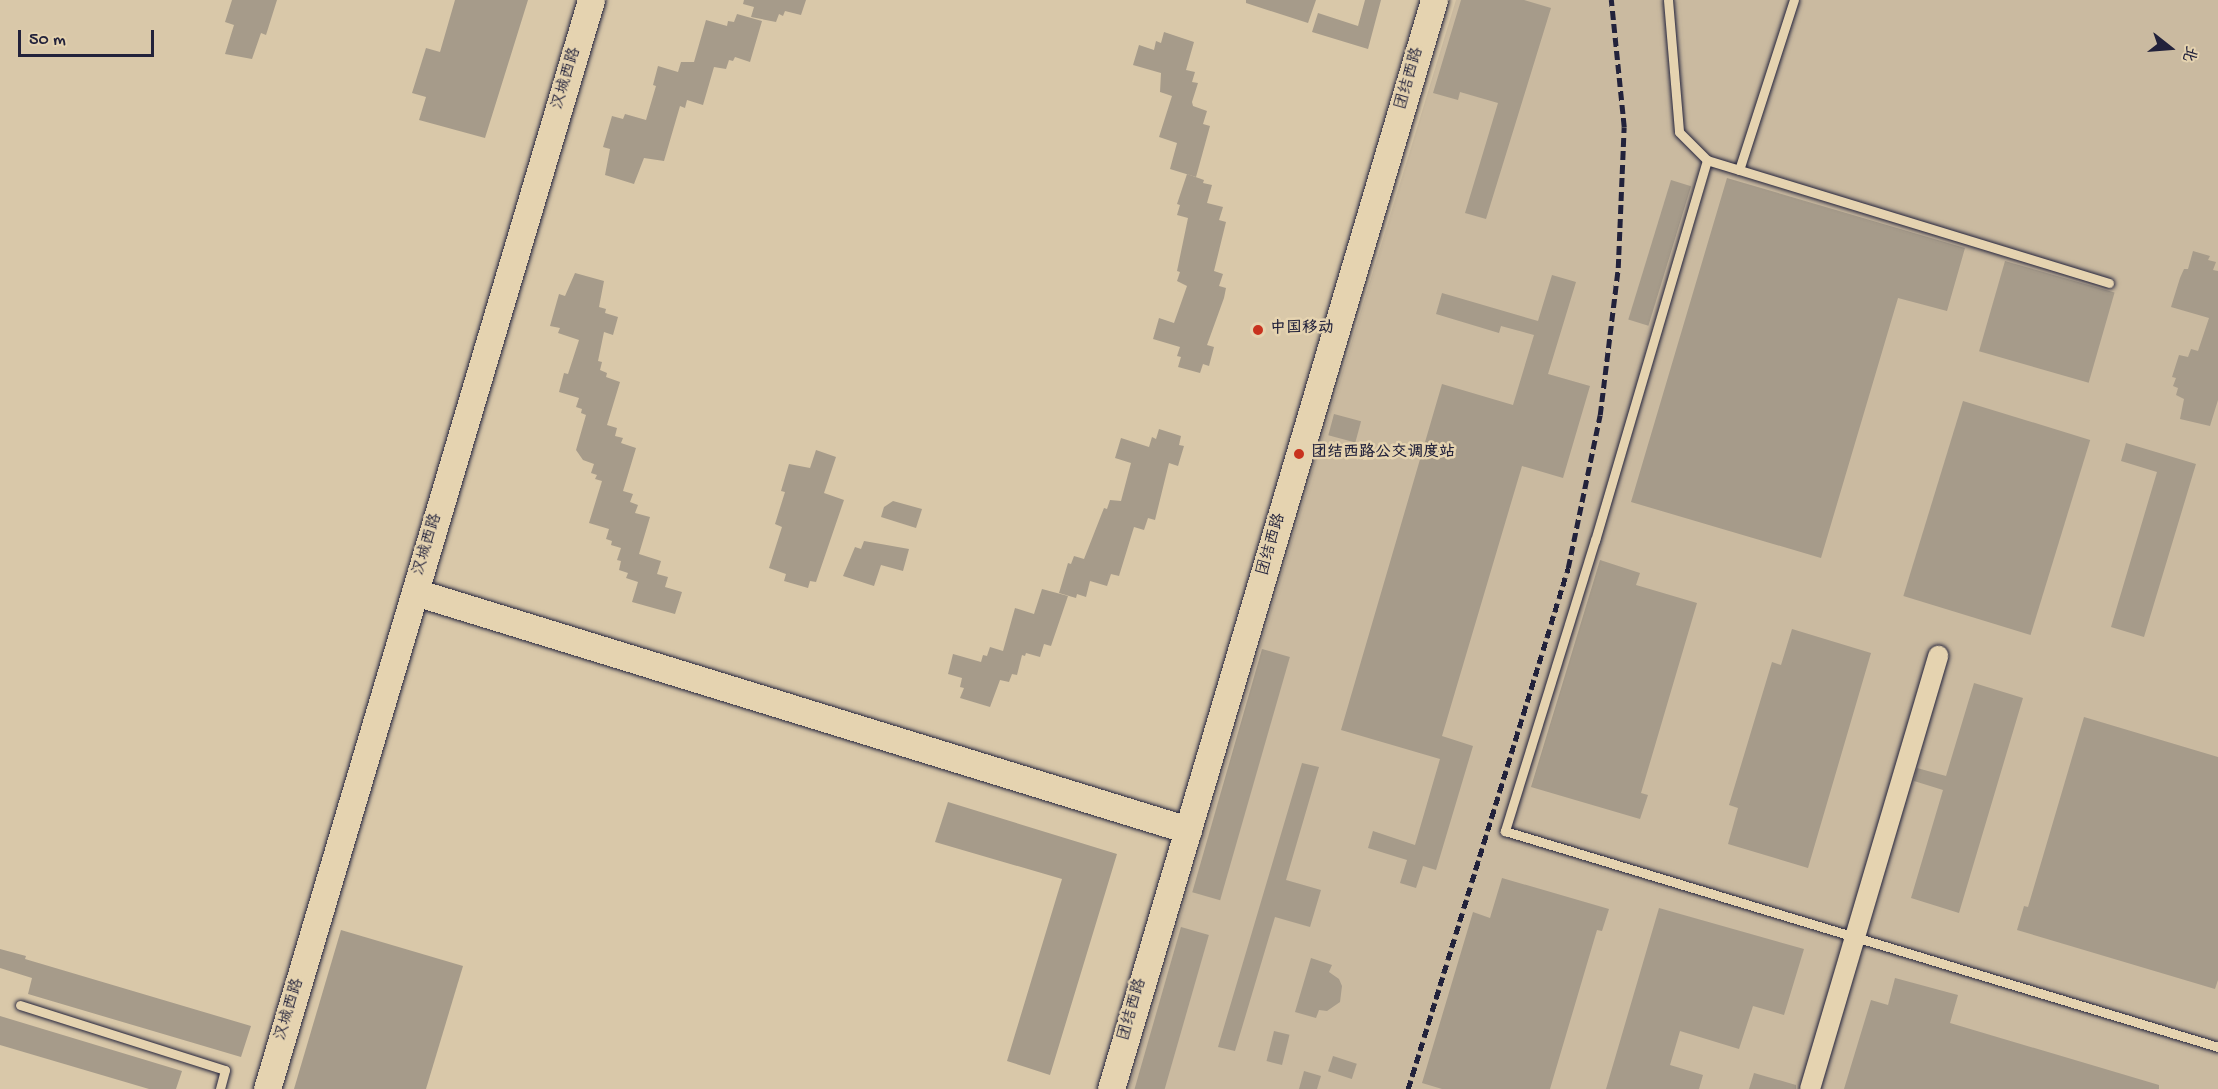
<!DOCTYPE html>
<meta charset="utf-8">
<style>
body{margin:0}
#map{position:relative;width:2218px;height:1089px;overflow:hidden;background:#d9c8a9;font-family:"Gochi Hand","LXGW WenKai TC",sans-serif}
div>[style]{position:absolute}
.built>*{inset:0;background:#cabaa0}
.building>*{inset:0;background:#a69b8a;transform-origin:0 0}
.roads{filter:drop-shadow(0 0 2px #22223b) drop-shadow(0 0 2px #22223b)}
.lane>*{height:9px;margin:-4.5px;padding:0 4.5px;transform-origin:4.5px;border-radius:4.5px;background:#e5d3b0}
.street>*{height:20px;margin:-10px;padding:0 10px;transform-origin:10px;border-radius:10px;background:#e5d3b0}
.secondary>*{height:27px;margin:-13.5px;padding:0 13.5px;transform-origin:13.5px;border-radius:13.5px;background:#e5d3b0}
.rail>*{height:4.5px;margin-top:-2.25px;transform-origin:0;background:repeating-linear-gradient(90deg,#22223b 0 9px,transparent 0 13.5px)}
.dots>*{width:16px;height:16px;translate:-50% -50%;box-sizing:border-box;border:3px solid #e5d3b0;border-radius:50%}
span{translate:-50% -50%;white-space:nowrap;text-align:center;line-height:1.15;-webkit-text-stroke:5px #e5d3b0;paint-order:stroke}
.street-label{font-size:16px;color:#22223b}
.poi-label{font-size:16px;color:#22223b;font-weight:700}
.left{translate:0 -50%;text-align:left}
.north{position:absolute;left:2140px;top:18px;width:60px;height:60px;-webkit-text-stroke:4px #e5d3b0;paint-order:stroke;rotate:107deg;font-size:16px;font-weight:700;line-height:24px;text-align:center;color:#22223b}
.north::after{content:'';display:block;margin:auto;width:21px;height:27px;background:#22223b;clip-path:polygon(50% 0,100% 100%,50% 72%,0 100%)}
.scale{position:absolute;left:18px;top:30px;width:136px;height:27px;box-sizing:border-box;border:3px solid #22223b;border-top:0;padding-left:8px;font-size:18px;line-height:21px;white-space:nowrap;color:#22223b;-webkit-text-stroke:4px #e5d3b0;paint-order:stroke}
</style>
<div id="map">
<div class="built">
<i style="clip-path:polygon(1456px 0,2218px 0,2218px 1089px,1129px 1089px,1321px 442px)"></i>
</div>
<div class="building">
<i style="clip-path:polygon(232px 0,277px 0,266px 35px,261px 33px,252px 59px,225px 54px,234px 25px,225px 22px)"></i>
<i style="clip-path:polygon(455px 0,528px 0,485px 138px,419px 120px,426px 97px,412px 93px,426px 48px,440px 52px)"></i>
<i style="clip-path:polygon(744px 0,806px 0,801px 15px,785px 11px,783px 16px,779px 14px,776px 22px,751px 17px,754px 7px,743px 4px)"></i>
<i style="clip-path:polygon(1246px 0,1316px 0,1308px 23px,1246px 3px)"></i>
<i style="clip-path:polygon(1365px 0,1381px 0,1368px 49px,1312px 32px,1318px 13px,1358px 26px)"></i>
<i style="clip-path:polygon(1461px 0,1524px 0,1551px 8px,1486px 219px,1465px 213px,1498px 103px,1460px 92px,1458px 100px,1433px 93px)"></i>
<i style="clip-path:polygon(737px 14px,762px 21px,750px 62px,735px 57px,733px 61px,729px 60px,726px 69px,714px 67px,703px 105px,687px 100px,685px 108px,680px 106px,664px 161px,644px 158px,634px 184px,605px 175px,610px 149px,603px 147px,612px 116px,623px 119px,625px 114px,646px 120px,656px 86px,653px 85px,658px 66px,678px 72px,681px 62px,694px 62px,706px 20px,727px 26px,728px 21px,734px 22px)"></i>
<i style="clip-path:polygon(1164px 32px,1194px 42px,1186px 70px,1195px 72px,1192px 82px,1198px 83px,1192px 102px,1193px 106px,1207px 111px,1203px 124px,1210px 126px,1196px 177px,1170px 169px,1177px 143px,1159px 137px,1172px 96px,1160px 92px,1161px 73px,1133px 65px,1139px 45px,1154px 50px,1156px 41px,1161px 43px)"></i>
<i style="clip-path:polygon(1187px 174px,1204px 180px,1203px 183px,1212px 185px,1207px 203px,1223px 207px,1219px 220px,1226px 222px,1214px 271px,1223px 274px,1219px 286px,1226px 288px,1224px 298px,1207px 345px,1214px 347px,1209px 366px,1203px 364px,1200px 373px,1178px 367px,1181px 357px,1177px 356px,1180px 347px,1153px 339px,1159px 318px,1174px 323px,1187px 286px,1177px 281px,1180px 272px,1177px 271px,1188px 218px,1177px 215px,1180px 205px,1177px 204px)"></i>
<i style="clip-path:polygon(1727px 178px,1965px 248px,1947px 311px,1898px 298px,1821px 558px,1631px 502px)"></i>
<i style="left:1671px;top:180px;width:21px;height:146px;rotate:17deg"></i>
<i style="clip-path:polygon(2193px 251px,2210px 256px,2208px 260px,2216px 262px,2213px 270px,2218px 271px,2218px 400px,2210px 426px,2180px 419px,2184px 399px,2176px 395px,2178px 388px,2173px 386px,2176px 378px,2172px 377px,2179px 355px,2188px 357px,2191px 349px,2198px 351px,2209px 318px,2171px 307px,2180px 278px,2184px 269px,2188px 269px)"></i>
<i style="left:2005px;top:261px;width:114px;height:94px;rotate:16deg"></i>
<i style="clip-path:polygon(575px 273px,604px 281px,599px 307px,606px 309px,605px 313px,618px 317px,613px 335px,604px 332px,598px 361px,602px 362px,600px 370px,607px 373px,606px 377px,620px 382px,607px 425px,617px 428px,615px 436px,623px 438px,621px 443px,636px 448px,623px 491px,633px 494px,630px 502px,638px 505px,635px 513px,650px 517px,639px 554px,661px 561px,657px 574px,668px 577px,665px 587px,682px 592px,675px 614px,632px 602px,638px 582px,626px 578px,628px 573px,619px 570px,621px 561px,617px 560px,621px 548px,611px 545px,612px 541px,606px 539px,609px 529px,589px 523px,602px 481px,595px 479px,597px 475px,591px 473px,594px 464px,583px 460px,576px 450px,586px 415px,581px 413px,582px 409px,576px 407px,579px 398px,559px 392px,564px 373px,568px 374px,579px 340px,558px 333px,560px 328px,550px 326px,559px 294px,565px 296px)"></i>
<i style="clip-path:polygon(1552px 275px,1576px 282px,1548px 374px,1590px 386px,1563px 478px,1522px 466px,1442px 736px,1473px 746px,1436px 870px,1423px 866px,1416px 888px,1400px 883px,1407px 860px,1368px 848px,1373px 831px,1415px 845px,1440px 759px,1341px 730px,1442px 384px,1513px 405px,1534px 335px,1501px 326px,1499px 333px,1436px 314px,1442px 293px,1538px 321px)"></i>
<i style="left:1963px;top:401px;width:133px;height:204px;rotate:17deg"></i>
<i style="left:1334px;top:414px;width:28px;height:22px;rotate:15deg"></i>
<i style="clip-path:polygon(1159px 429px,1181px 436px,1179px 445px,1184px 446px,1178px 466px,1169px 463px,1155px 520px,1148px 518px,1144px 530px,1134px 527px,1119px 576px,1111px 574px,1107px 586px,1090px 581px,1086px 597px,1077px 594px,1076px 598px,1059px 593px,1068px 563px,1071px 564px,1074px 556px,1084px 559px,1104px 508px,1107px 509px,1110px 500px,1121px 501px,1131px 463px,1115px 458px,1121px 438px,1149px 447px,1152px 437px,1156px 439px)"></i>
<i style="clip-path:polygon(2126px 443px,2196px 464px,2144px 637px,2111px 627px,2157px 472px,2121px 461px)"></i>
<i style="clip-path:polygon(816px 450px,836px 457px,824px 493px,844px 500px,816px 582px,810px 581px,808px 588px,784px 581px,786px 574px,769px 568px,782px 527px,775px 524px,785px 492px,781px 491px,789px 464px,810px 468px)"></i>
<i style="clip-path:polygon(893px 501px,922px 509px,916px 528px,881px 517px,884px 507px)"></i>
<i style="clip-path:polygon(864px 541px,909px 549px,903px 571px,881px 565px,874px 586px,843px 576px,855px 547px,861px 549px)"></i>
<i style="clip-path:polygon(1600px 560px,1640px 573px,1636px 585px,1697px 603px,1641px 793px,1648px 795px,1640px 819px,1531px 787px)"></i>
<i style="clip-path:polygon(1042px 589px,1068px 596px,1051px 646px,1044px 644px,1040px 657px,1026px 653px,1025px 656px,1022px 655px,1017px 675px,1012px 674px,1009px 682px,1000px 680px,990px 707px,960px 698px,964px 688px,960px 687px,962px 678px,948px 674px,953px 654px,981px 662px,983px 655px,987px 656px,990px 647px,1003px 651px,1015px 608px,1034px 614px)"></i>
<i style="clip-path:polygon(1792px 629px,1871px 653px,1808px 868px,1728px 844px,1738px 808px,1729px 805px,1772px 662px,1781px 665px)"></i>
<i style="left:1262px;top:649px;width:29px;height:253px;rotate:16deg"></i>
<i style="clip-path:polygon(1974px 683px,2023px 698px,1959px 913px,1911px 898px,1943px 790px,1914px 781px,1917px 768px,1946px 776px)"></i>
<i style="clip-path:polygon(2084px 717px,2218px 757px,2218px 980px,2215px 989px,2017px 930px,2024px 906px,2028px 907px)"></i>
<i style="clip-path:polygon(1302px 763px,1319px 767px,1286px 880px,1321px 890px,1310px 927px,1275px 917px,1235px 1051px,1218px 1047px)"></i>
<i style="clip-path:polygon(948px 802px,1117px 854px,1050px 1075px,1007px 1061px,1062px 879px,935px 842px)"></i>
<i style="clip-path:polygon(1502px 878px,1609px 909px,1602px 931px,1597px 930px,1550px 1089px,1442px 1089px,1422px 1083px,1473px 912px,1490px 918px)"></i>
<i style="clip-path:polygon(1659px 908px,1804px 949px,1784px 1015px,1753px 1006px,1739px 1049px,1680px 1031px,1670px 1065px,1703px 1075px,1699px 1089px,1606px 1089px)"></i>
<i style="left:1181px;top:927px;width:29px;height:169px;rotate:16deg"></i>
<i style="clip-path:polygon(341px 930px,463px 966px,426px 1089px,294px 1089px)"></i>
<i style="clip-path:polygon(0 949px,26px 956px,25px 959px,251px 1026px,241px 1057px,28px 994px,32px 978px,0 968px)"></i>
<i style="clip-path:polygon(1311px 958px,1332px 965px,1329px 972px,1339px 979px,1342px 986px,1340px 1002px,1327px 1011px,1319px 1010px,1316px 1018px,1295px 1012px)"></i>
<i style="clip-path:polygon(1895px 978px,1958px 995px,1950px 1023px,2159px 1085px,2159px 1089px,1844px 1089px,1871px 1000px,1888px 1005px)"></i>
<i style="clip-path:polygon(0 1016px,182px 1071px,176px 1089px,149px 1089px,0 1045px)"></i>
<i style="left:1274px;top:1031px;width:16px;height:31px;rotate:14deg"></i>
<i style="left:1333px;top:1056px;width:25px;height:16px;rotate:18deg"></i>
<i style="clip-path:polygon(1304px 1071px,1321px 1076px,1317px 1089px,1299px 1089px)"></i>
<i style="clip-path:polygon(1754px 1073px,1796px 1085px,1796px 1089px,1749px 1089px)"></i>
</div>
<div class="roads">
<div class="lane">
<i style="left:1668px;top:0;width:132px;rotate:85.2deg"></i>
<i style="left:1679px;top:132px;width:40px;rotate:45deg"></i>
<i style="left:1739px;top:170px;width:179px;rotate:-72.1deg"></i>
<i style="left:2109px;top:283px;width:420px;rotate:-163deg"></i>
<i style="left:1707px;top:160px;width:396px;rotate:106.4deg"></i>
<i style="left:1595px;top:540px;width:305px;rotate:107.2deg"></i>
<i style="left:1505px;top:831px;width:745px;rotate:16.85deg"></i>
<i style="left:20px;top:1005px;width:215px;rotate:17.6deg"></i>
<i style="left:225px;top:1070px;width:20px;rotate:105deg"></i>
</div>
<div class="street">
<i style="left:1810px;top:1089px;width:452px;rotate:-73.5deg"></i>
</div>
<div class="secondary">
<i style="left:415px;top:592px;width:809px;rotate:17.11deg"></i>
<i style="left:267px;top:1089px;width:1136px;rotate:-73.43deg"></i>
<i style="left:1111px;top:1089px;width:1136px;rotate:-73.48deg"></i>
</div>
</div>
<div class="rail">
<i style="left:1408px;top:1089px;width:545px;rotate:-72.93deg"></i>
<i style="left:1568px;top:568px;width:156px;rotate:-78.2deg"></i>
<i style="left:1600px;top:415px;width:148px;rotate:-83deg"></i>
<i style="left:1618px;top:268px;width:141px;rotate:-87.6deg"></i>
<i style="left:1624px;top:127px;width:128px;rotate:-95.8deg"></i>
</div>
<div class="dots">
<i style="left:1258px;top:330px;background:#c8321e"></i>
<i style="left:1299px;top:454px;background:#c8321e"></i>
</div>
<div class="street-label">
<span style="left:568px;top:79px;rotate:-73deg">汉城西路</span>
<span style="left:1411px;top:79px;rotate:-74deg">团结西路</span>
<span style="left:429px;top:545px;rotate:-73deg">汉城西路</span>
<span style="left:1273px;top:545px;rotate:-74deg">团结西路</span>
<span style="left:291px;top:1010px;rotate:-73deg">汉城西路</span>
<span style="left:1134px;top:1010px;rotate:-74deg">团结西路</span>
</div>
<div class="poi-label">
<span class="left" style="left:1270px;top:330px">中国移动</span>
<span class="left" style="left:1311px;top:454px">团结西路公交调度站</span>
</div>
<div class="north">北</div>
<div class="scale">50 m</div>
</div>
